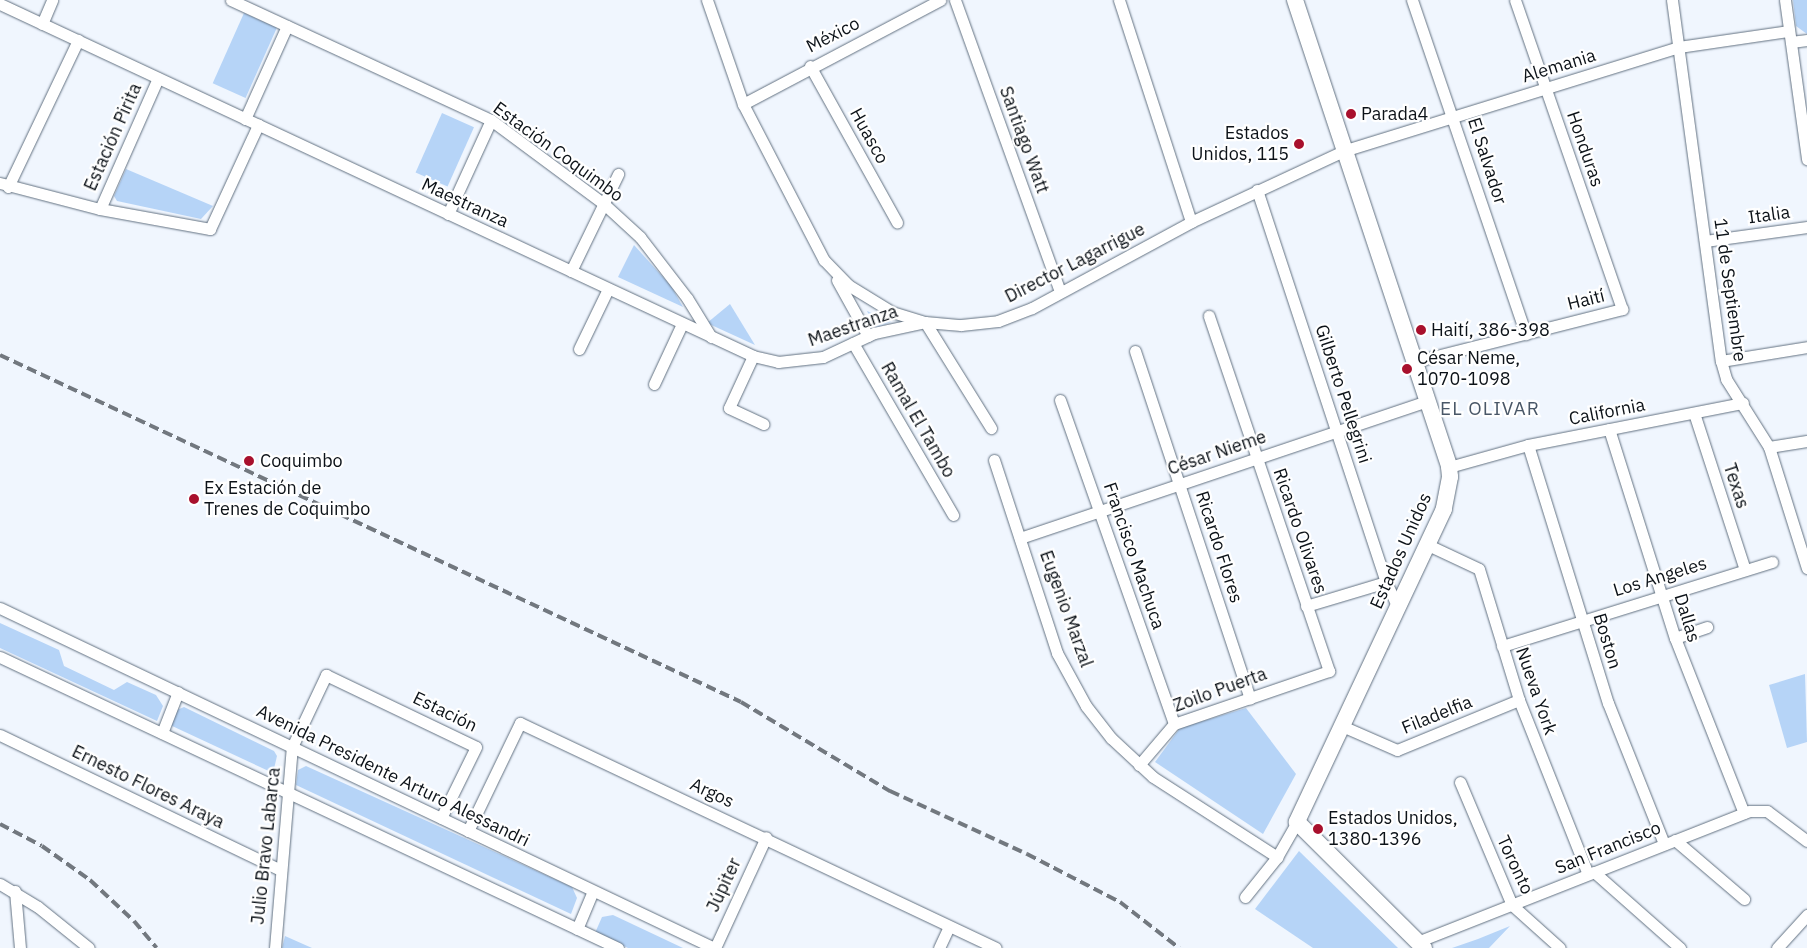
<!DOCTYPE html>
<meta charset="utf-8">
<style>
body{margin:0}
#map{position:relative;width:1807px;height:948px;overflow:hidden;background:#f0f6fe;font-family:"IBM Plex Sans",sans-serif}
div>[style]{position:absolute}
.green>*{inset:0;background:#b6d4f7;transform-origin:0 0}
.roads{filter:drop-shadow(0 0 1px #627181) drop-shadow(0 0 1px #627181)}
.street>*{height:11px;margin:-5.5px;padding:0 5.5px;transform-origin:5.5px;border-radius:5.5px;background:#fff}
.secondary>*{height:16px;margin:-8px;padding:0 8px;transform-origin:8px;border-radius:8px;background:#fff}
.rail>*{height:4px;margin-top:-2px;transform-origin:0;background:repeating-linear-gradient(90deg,#72787f 0 10px,transparent 0 15px)}
.dots>*{width:14px;height:14px;translate:-50% -50%;box-sizing:border-box;border:2px solid #fff;border-radius:50%}
span{translate:-50% -50%;white-space:nowrap;text-align:center;line-height:1.15;-webkit-text-stroke:4.5px #fff;paint-order:stroke}
.street-label{font-size:18px;color:#0c1218}
.poi-label{font-size:18px;color:#0c1218}
.left{translate:0 -50%;text-align:left}
.right{translate:-100% -50%;text-align:right}
.neighbourhood-label{font-size:19px;color:#495767;letter-spacing:1px}
</style>
<div id="map">
<div class="green">
<i style="clip-path:polygon(1793px 0,1807px 0,1807px 34px,1796px 26px)"></i>
<i style="left:244px;top:13px;width:36px;height:77px;rotate:24deg"></i>
<i style="left:442px;top:113px;width:35px;height:65px;rotate:24deg"></i>
<i style="clip-path:polygon(126px 169px,213px 206px,201px 219px,117px 201px,114px 196px)"></i>
<i style="clip-path:polygon(634px 245px,671px 286px,683px 307px,618px 277px)"></i>
<i style="clip-path:polygon(730px 304px,755px 345px,707px 323px)"></i>
<i style="clip-path:polygon(867px 311px,889px 320px,891px 322px,876px 328px)"></i>
<i style="clip-path:polygon(0 623px,59px 650px,64px 666px,114px 690px,127px 682px,156px 695px,163px 706px,157px 721px,0 648px)"></i>
<i style="clip-path:polygon(1805px 674px,1807px 742px,1787px 748px,1769px 685px)"></i>
<i style="clip-path:polygon(184px 707px,274px 751px,277px 756px,273px 773px,170px 725px,177px 710px)"></i>
<i style="clip-path:polygon(1246px 708px,1296px 774px,1263px 834px,1155px 762px,1180px 728px)"></i>
<i style="clip-path:polygon(306px 766px,572px 887px,577px 898px,571px 914px,296px 785px,298px 770px)"></i>
<i style="clip-path:polygon(1299px 851px,1398px 948px,1313px 948px,1255px 909px)"></i>
<i style="clip-path:polygon(613px 915px,683px 948px,628px 948px,595px 933px,602px 917px)"></i>
<i style="clip-path:polygon(1510px 926px,1489px 948px,1452px 948px,1478px 939px)"></i>
<i style="clip-path:polygon(285px 936px,312px 948px,282px 948px)"></i>
</div>
<div class="roads">
<div class="street">
<i style="left:231px;top:0;width:286px;rotate:24.8deg"></i>
<i style="left:491px;top:120px;width:141px;rotate:36.6deg"></i>
<i style="left:604px;top:204px;width:49px;rotate:42.5deg"></i>
<i style="left:640px;top:237px;width:77px;rotate:52.4deg"></i>
<i style="left:687px;top:298px;width:46px;rotate:58.4deg"></i>
<i style="left:707px;top:0;width:110px;rotate:70.9deg"></i>
<i style="left:743px;top:104px;width:176px;rotate:62.6deg"></i>
<i style="left:824px;top:260px;width:35px;rotate:46deg"></i>
<i style="left:848px;top:285px;width:52px;rotate:31.5deg"></i>
<i style="left:892px;top:312px;width:34px;rotate:17deg"></i>
<i style="left:925px;top:322px;width:36px;rotate:5deg"></i>
<i style="left:961px;top:325px;width:37px;rotate:-6deg"></i>
<i style="left:998px;top:321px;width:36px;rotate:-21deg"></i>
<i style="left:1032px;top:308px;width:181px;rotate:-28.4deg"></i>
<i style="left:1191px;top:222px;width:168px;rotate:-25deg"></i>
<i style="left:1343px;top:151px;width:352px;rotate:-17.2deg"></i>
<i style="left:1679px;top:47px;width:111px;rotate:-8.3deg"></i>
<i style="left:955px;top:0;width:310px;rotate:70.2deg"></i>
<i style="left:1119px;top:0;width:233px;rotate:72deg"></i>
<i style="left:1412px;top:0;width:353px;rotate:71.2deg"></i>
<i style="left:1672px;top:0;width:364px;rotate:82.3deg"></i>
<i style="left:1721px;top:361px;width:19px;rotate:74deg"></i>
<i style="left:1726px;top:379px;width:80px;rotate:57.7deg"></i>
<i style="left:1769px;top:447px;width:127px;rotate:72.6deg"></i>
<i style="left:1785px;top:0;width:161px;rotate:82.1deg"></i>
<i style="left:0;top:4px;width:831px;rotate:25.05deg"></i>
<i style="left:753px;top:356px;width:26px;rotate:13deg"></i>
<i style="left:778px;top:362px;width:45px;rotate:-6.3deg"></i>
<i style="left:823px;top:357px;width:56px;rotate:-25.2deg"></i>
<i style="left:874px;top:333px;width:52px;rotate:-12.2deg"></i>
<i style="left:925px;top:322px;width:125px;rotate:58.1deg"></i>
<i style="left:42px;top:24px;width:26px;rotate:-67deg"></i>
<i style="left:1791px;top:42px;width:16px;rotate:-7deg"></i>
<i style="left:810px;top:66px;width:179px;rotate:60.9deg"></i>
<i style="left:743px;top:104px;width:223px;rotate:-27.8deg"></i>
<i style="left:245px;top:119px;width:102px;rotate:-65.7deg"></i>
<i style="left:0;top:183px;width:103px;rotate:14.6deg"></i>
<i style="left:100px;top:209px;width:112px;rotate:10.3deg"></i>
<i style="left:210px;top:229px;width:115px;rotate:-65.2deg"></i>
<i style="left:8px;top:187px;width:163px;rotate:-64.5deg"></i>
<i style="left:1257px;top:190px;width:413px;rotate:71.8deg"></i>
<i style="left:1386px;top:582px;width:29px;rotate:65deg"></i>
<i style="left:100px;top:209px;width:143px;rotate:-66.1deg"></i>
<i style="left:448px;top:214px;width:103px;rotate:-65.4deg"></i>
<i style="left:1705px;top:241px;width:103px;rotate:-7.8deg"></i>
<i style="left:571px;top:271px;width:108px;rotate:-64.1deg"></i>
<i style="left:837px;top:280px;width:64px;rotate:61deg"></i>
<i style="left:853px;top:343px;width:199px;rotate:59.8deg"></i>
<i style="left:579px;top:349px;width:67px;rotate:-64.2deg"></i>
<i style="left:1135px;top:351px;width:366px;rotate:71.7deg"></i>
<i style="left:753px;top:356px;width:57px;rotate:114.8deg"></i>
<i style="left:729px;top:408px;width:38px;rotate:25deg"></i>
<i style="left:1721px;top:361px;width:87px;rotate:-9.2deg"></i>
<i style="left:1413px;top:362px;width:216px;rotate:-14.2deg"></i>
<i style="left:1622px;top:309px;width:327px;rotate:-109.1deg"></i>
<i style="left:654px;top:384px;width:66px;rotate:-65deg"></i>
<i style="left:1060px;top:400px;width:343px;rotate:70.6deg"></i>
<i style="left:1694px;top:413px;width:165px;rotate:72deg"></i>
<i style="left:1609px;top:429px;width:219px;rotate:72.5deg"></i>
<i style="left:1675px;top:638px;width:188px;rotate:68.5deg"></i>
<i style="left:1528px;top:445px;width:270px;rotate:72.8deg"></i>
<i style="left:1608px;top:703px;width:152px;rotate:68.3deg"></i>
<i style="left:1769px;top:447px;width:38px;rotate:-9deg"></i>
<i style="left:994px;top:460px;width:203px;rotate:71.9deg"></i>
<i style="left:1057px;top:653px;width:60px;rotate:61.3deg"></i>
<i style="left:1086px;top:706px;width:41px;rotate:52deg"></i>
<i style="left:1111px;top:738px;width:57px;rotate:42.9deg"></i>
<i style="left:1153px;top:777px;width:148px;rotate:32.8deg"></i>
<i style="left:1449px;top:467px;width:82px;rotate:-15.6deg"></i>
<i style="left:1528px;top:445px;width:219px;rotate:-11.1deg"></i>
<i style="left:1020px;top:538px;width:428px;rotate:-18.6deg"></i>
<i style="left:1428px;top:545px;width:56px;rotate:25.2deg"></i>
<i style="left:1479px;top:569px;width:137px;rotate:73deg"></i>
<i style="left:1519px;top:700px;width:187px;rotate:68.4deg"></i>
<i style="left:1306px;top:606px;width:84px;rotate:-16.7deg"></i>
<i style="left:0;top:608px;width:791px;rotate:25.46deg"></i>
<i style="left:1675px;top:638px;width:34px;rotate:-19deg"></i>
<i style="left:1502px;top:646px;width:283px;rotate:-17.3deg"></i>
<i style="left:0;top:657px;width:683px;rotate:25.21deg"></i>
<i style="left:1342px;top:726px;width:60px;rotate:23.6deg"></i>
<i style="left:1397px;top:750px;width:132px;rotate:-22.3deg"></i>
<i style="left:162px;top:733px;width:44px;rotate:-68.7deg"></i>
<i style="left:0;top:735px;width:312px;rotate:25.7deg"></i>
<i style="left:1139px;top:765px;width:54px;rotate:-49.5deg"></i>
<i style="left:1174px;top:724px;width:164px;rotate:-18.9deg"></i>
<i style="left:1329px;top:671px;width:375px;rotate:-108.7deg"></i>
<i style="left:1460px;top:782px;width:134px;rotate:67.1deg"></i>
<i style="left:1512px;top:905px;width:64px;rotate:41.9deg"></i>
<i style="left:468px;top:831px;width:120px;rotate:-64.3deg"></i>
<i style="left:520px;top:723px;width:526px;rotate:25.3deg"></i>
<i style="left:1675px;top:840px;width:91px;rotate:40.5deg"></i>
<i style="left:1594px;top:872px;width:115px;rotate:41.5deg"></i>
<i style="left:0;top:884px;width:44px;rotate:31.2deg"></i>
<i style="left:38px;top:907px;width:65px;rotate:38.8deg"></i>
<i style="left:15px;top:891px;width:57px;rotate:85deg"></i>
<i style="left:1245px;top:897px;width:51px;rotate:-51.3deg"></i>
<i style="left:1277px;top:857px;width:40px;rotate:-60.3deg"></i>
<i style="left:577px;top:929px;width:41px;rotate:-67.2deg"></i>
<i style="left:1417px;top:942px;width:357px;rotate:-21.5deg"></i>
<i style="left:1749px;top:811px;width:18px"></i>
<i style="left:1767px;top:811px;width:50px;rotate:36.9deg"></i>
<i style="left:275px;top:948px;width:202px;rotate:-85.2deg"></i>
<i style="left:292px;top:747px;width:80px;rotate:-64.7deg"></i>
<i style="left:326px;top:675px;width:166px;rotate:25.6deg"></i>
<i style="left:476px;top:747px;width:79px;rotate:116.2deg"></i>
<i style="left:715px;top:948px;width:122px;rotate:-65.3deg"></i>
<i style="left:939px;top:948px;width:23px;rotate:-65deg"></i>
<i style="left:1777px;top:948px;width:45px;rotate:-47.7deg"></i>
</div>
<div class="secondary">
<i style="left:1295px;top:0;width:492px;rotate:71.7deg"></i>
<i style="left:1449px;top:467px;width:10px;rotate:84deg"></i>
<i style="left:1450px;top:477px;width:33px;rotate:101deg"></i>
<i style="left:1444px;top:509px;width:346px;rotate:115.2deg"></i>
<i style="left:1297px;top:822px;width:179px;rotate:44.8deg"></i>
</div>
</div>
<div class="rail">
<i style="left:0;top:355px;width:818px;rotate:25.09deg"></i>
<i style="left:741px;top:702px;width:174px;rotate:30.9deg"></i>
<i style="left:890px;top:791px;width:151px;rotate:24.7deg"></i>
<i style="left:1027px;top:854px;width:105px;rotate:27.3deg"></i>
<i style="left:1120px;top:902px;width:75px;rotate:37.9deg"></i>
<i style="left:0;top:824px;width:47px;rotate:27.6deg"></i>
<i style="left:42px;top:846px;width:59px;rotate:35.3deg"></i>
<i style="left:90px;top:880px;width:60px;rotate:43deg"></i>
<i style="left:134px;top:921px;width:35px;rotate:50deg"></i>
</div>
<div class="dots">
<i style="left:1351px;top:114px;background:#a8102d"></i>
<i style="left:1299px;top:144px;background:#a8102d"></i>
<i style="left:1421px;top:330px;background:#a8102d"></i>
<i style="left:1407px;top:369px;background:#a8102d"></i>
<i style="left:249px;top:461px;background:#a8102d"></i>
<i style="left:194px;top:499px;background:#a8102d"></i>
<i style="left:1318px;top:829px;background:#a8102d"></i>
</div>
<div class="street-label">
<span style="left:833px;top:35px;rotate:-27deg">México</span>
<span style="left:1559px;top:66px;rotate:-17deg">Alemania</span>
<span style="left:869px;top:136px;rotate:61deg">Huasco</span>
<span style="left:113px;top:137px;rotate:-66deg">Estación Pirita</span>
<span style="left:1024px;top:140px;rotate:70deg">Santiago Watt</span>
<span style="left:1585px;top:149px;rotate:71deg">Honduras</span>
<span style="left:558px;top:152px;rotate:36deg">Estación Coquimbo</span>
<span style="left:1487px;top:161px;rotate:72deg">El Salvador</span>
<span style="left:465px;top:203px;rotate:25deg">Maestranza</span>
<span style="left:1769px;top:215px;rotate:-8deg">Italia</span>
<span style="left:1075px;top:263px;rotate:-27deg">Director Lagarrigue</span>
<span style="left:1730px;top:290px;rotate:82deg">11 de Septiembre</span>
<span style="left:1586px;top:300px;rotate:-14deg">Haití</span>
<span style="left:853px;top:326px;rotate:-19deg">Maestranza</span>
<span style="left:1343px;top:394px;rotate:72deg">Gilberto Pellegrini</span>
<span style="left:1607px;top:412px;rotate:-11deg">California</span>
<span style="left:918px;top:420px;rotate:60deg">Ramal El Tambo</span>
<span style="left:1217px;top:453px;rotate:-19deg">César Nieme</span>
<span style="left:1736px;top:486px;rotate:72deg">Texas</span>
<span style="left:1300px;top:531px;rotate:71deg">Ricardo Olivares</span>
<span style="left:1219px;top:547px;rotate:72deg">Ricardo Flores</span>
<span style="left:1401px;top:551px;rotate:-66deg">Estados Unidos</span>
<span style="left:1134px;top:556px;rotate:71deg">Francisco Machuca</span>
<span style="left:1660px;top:577px;rotate:-17deg">Los Angeles</span>
<span style="left:1066px;top:609px;rotate:70deg">Eugenio Marzal</span>
<span style="left:1687px;top:618px;rotate:73deg">Dallas</span>
<span style="left:1607px;top:641px;rotate:73deg">Boston</span>
<span style="left:1220px;top:690px;rotate:-20deg">Zoilo Puerta</span>
<span style="left:1536px;top:691px;rotate:71deg">Nueva York</span>
<span style="left:445px;top:712px;rotate:26deg">Estación</span>
<span style="left:1437px;top:715px;rotate:-22deg">Filadelfia</span>
<span style="left:393px;top:776px;rotate:26deg">Avenida Presidente Arturo Alessandri</span>
<span style="left:148px;top:787px;rotate:26deg">Ernesto Flores Araya</span>
<span style="left:712px;top:793px;rotate:25deg">Argos</span>
<span style="left:266px;top:846px;rotate:-84deg">Julio Bravo Labarca</span>
<span style="left:1608px;top:848px;rotate:-22deg">San Francisco</span>
<span style="left:1515px;top:865px;rotate:65deg">Toronto</span>
<span style="left:724px;top:885px;rotate:-65deg">Júpiter</span>
</div>
<div class="poi-label">
<span class="left" style="left:1361px;top:114px">Parada4</span>
<span class="right" style="left:1289px;top:144px">Estados<br>Unidos, 115</span>
<span class="left" style="left:1431px;top:330px">Haití, 386-398</span>
<span class="left" style="left:1417px;top:369px">César Neme,<br>1070-1098</span>
<span class="left" style="left:260px;top:461px">Coquimbo</span>
<span class="left" style="left:204px;top:499px">Ex Estación de<br>Trenes de Coquimbo</span>
<span class="left" style="left:1328px;top:829px">Estados Unidos,<br>1380-1396</span>
</div>
<div class="neighbourhood-label">
<span style="left:1490px;top:409px">EL OLIVAR</span>
</div>
</div>
